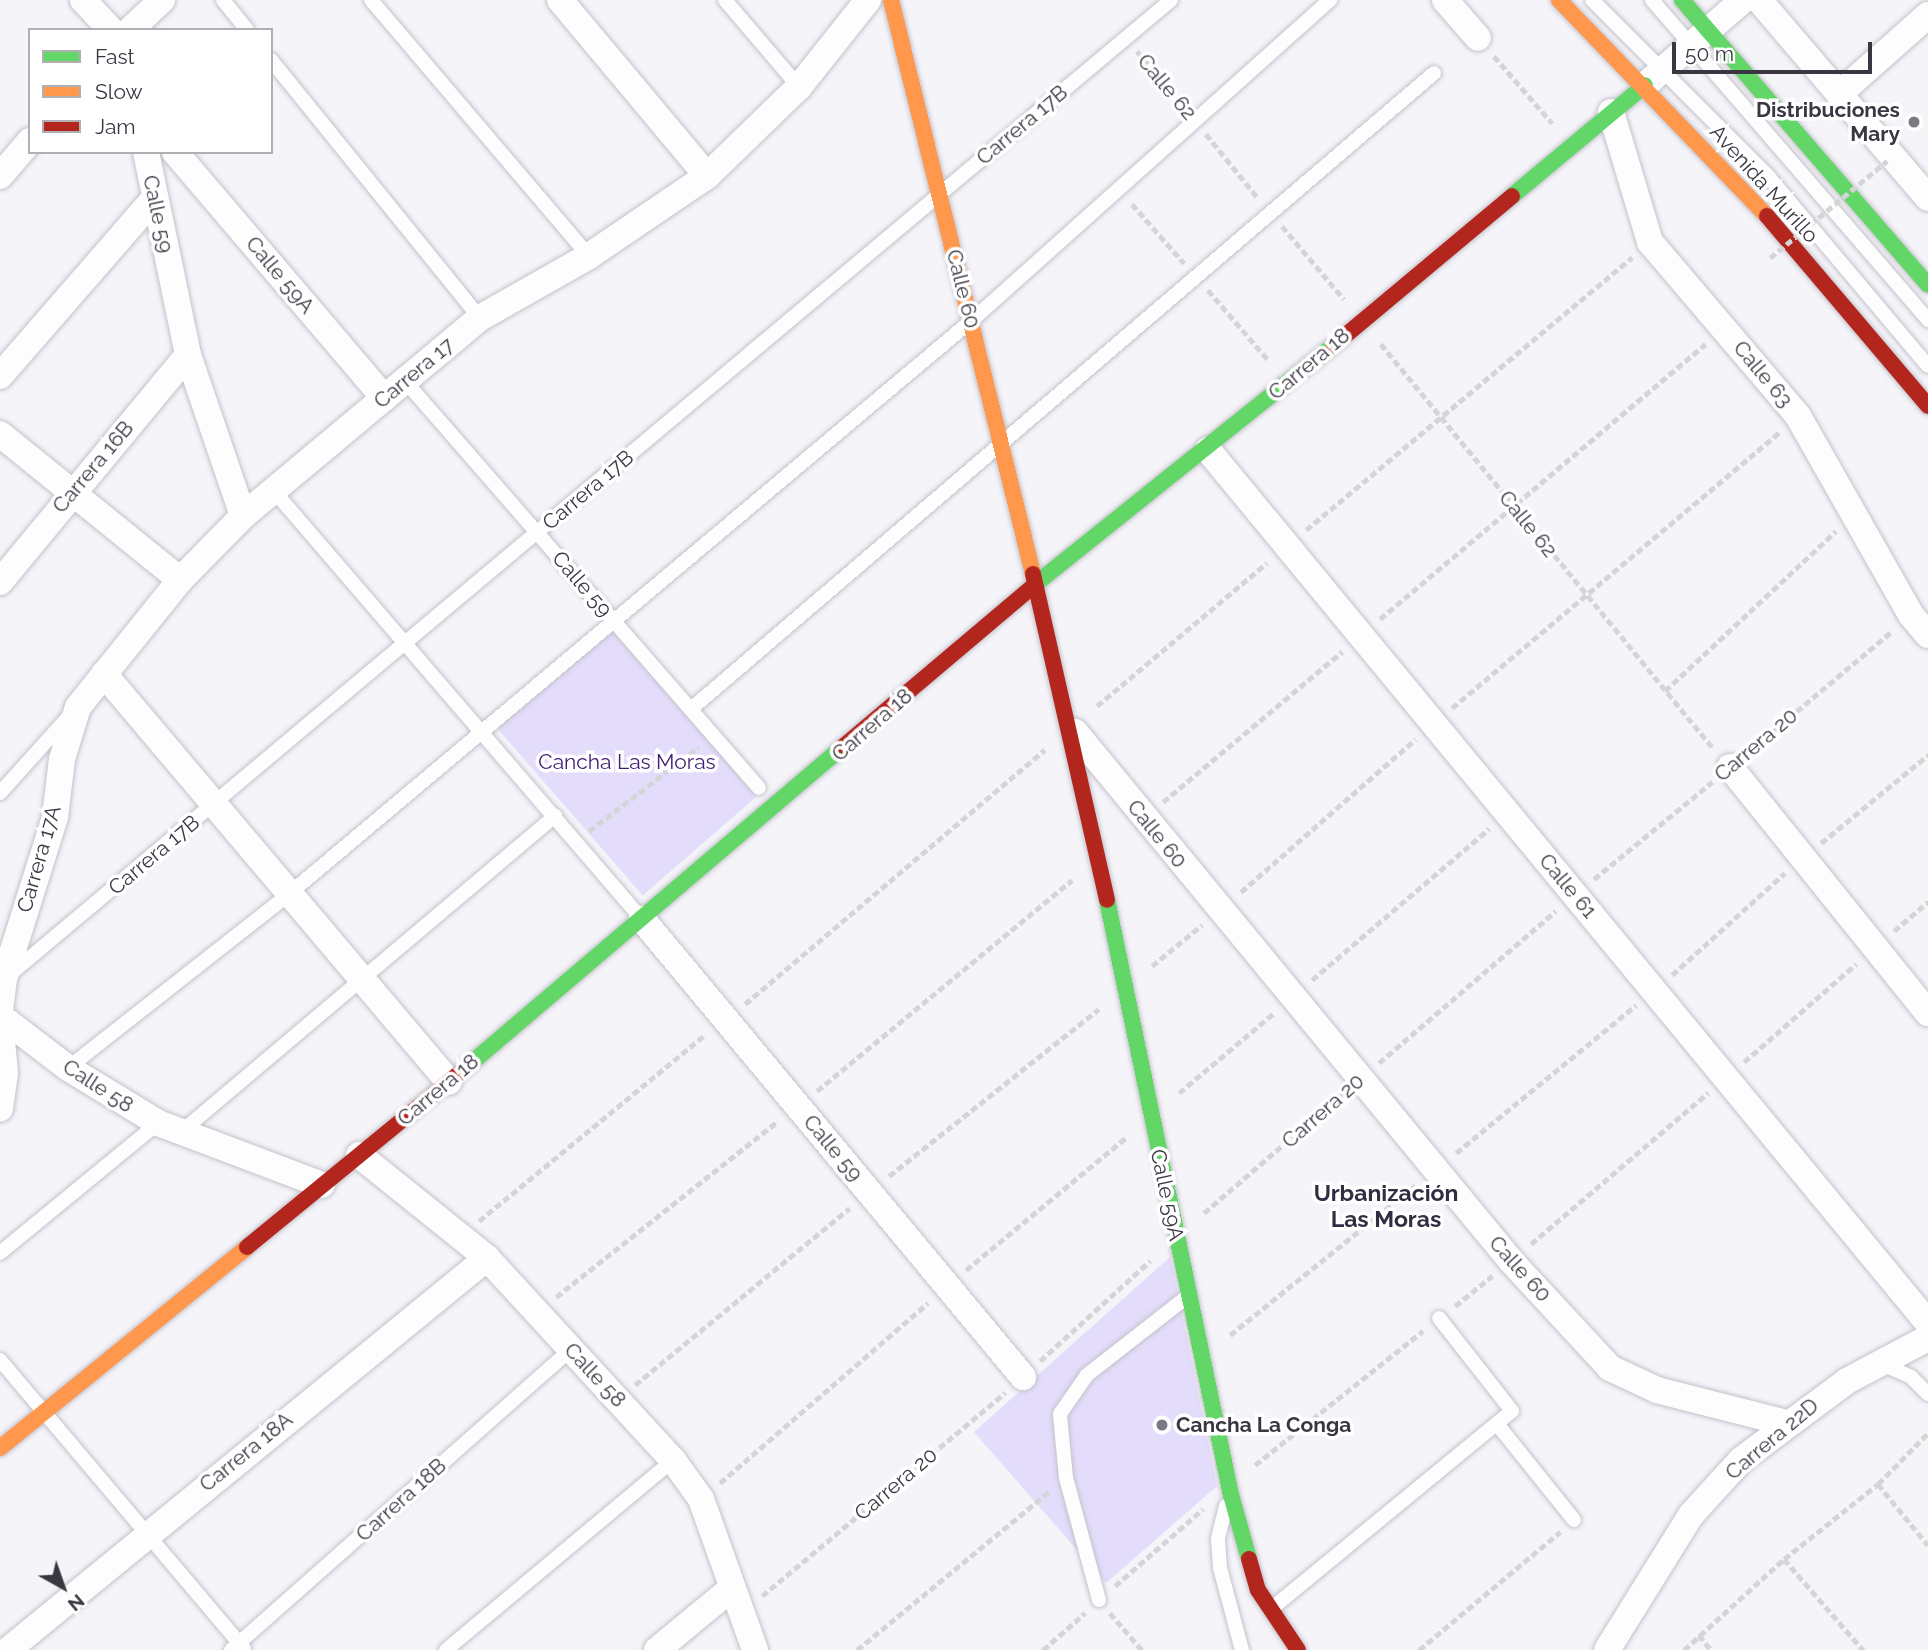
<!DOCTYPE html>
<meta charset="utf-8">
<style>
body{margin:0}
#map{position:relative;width:1928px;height:1650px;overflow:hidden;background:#f4f4f9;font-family:Raleway,sans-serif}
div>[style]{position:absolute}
.green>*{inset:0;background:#e4dcfb;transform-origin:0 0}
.path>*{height:4.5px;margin-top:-2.25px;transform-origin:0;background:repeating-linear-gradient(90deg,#d5d4d7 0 7px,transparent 0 10.5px)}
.roads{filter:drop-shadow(0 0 2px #c4c2ca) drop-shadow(0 0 2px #c4c2ca)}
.lane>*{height:14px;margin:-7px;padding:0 7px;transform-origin:7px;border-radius:7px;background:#fdfdfe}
.street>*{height:26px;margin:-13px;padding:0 13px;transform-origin:13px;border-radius:13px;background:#fdfdfe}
.fast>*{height:16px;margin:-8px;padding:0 8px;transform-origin:8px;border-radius:8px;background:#63d668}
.slow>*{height:16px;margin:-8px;padding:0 8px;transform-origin:8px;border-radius:8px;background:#ff974d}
.jam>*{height:16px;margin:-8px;padding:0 8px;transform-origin:8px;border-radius:8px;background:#b3261e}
.path-bridge>*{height:4.5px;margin-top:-2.25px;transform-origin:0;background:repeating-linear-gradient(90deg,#d5d4d7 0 7px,transparent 0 10.5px)}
.dots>*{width:19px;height:19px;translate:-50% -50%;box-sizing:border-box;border:4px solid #fff;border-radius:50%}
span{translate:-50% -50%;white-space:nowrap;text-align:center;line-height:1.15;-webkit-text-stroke:7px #fff;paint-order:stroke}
.street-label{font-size:21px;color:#3a3742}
.poi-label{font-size:21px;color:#3a3742;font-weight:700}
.right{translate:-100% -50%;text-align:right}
.left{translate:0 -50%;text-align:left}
.park-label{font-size:21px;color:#401c73}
.neighbourhood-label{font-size:23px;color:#332d43;font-weight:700}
.legend{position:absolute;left:28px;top:28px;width:245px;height:126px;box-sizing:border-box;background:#fff;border:2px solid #b0afb3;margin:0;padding:9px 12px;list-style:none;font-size:21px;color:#3a3742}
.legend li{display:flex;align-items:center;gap:14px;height:35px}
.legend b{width:35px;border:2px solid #b0afb3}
.north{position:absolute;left:28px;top:1552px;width:70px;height:70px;-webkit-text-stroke:5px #fff;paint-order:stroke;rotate:140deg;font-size:19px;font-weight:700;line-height:28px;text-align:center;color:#3a3742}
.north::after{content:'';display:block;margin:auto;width:24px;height:32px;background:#3a3742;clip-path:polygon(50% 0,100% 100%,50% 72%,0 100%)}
.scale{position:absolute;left:1672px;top:42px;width:200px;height:32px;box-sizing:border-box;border:4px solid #3a3742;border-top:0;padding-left:9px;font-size:21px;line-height:24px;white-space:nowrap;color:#3a3742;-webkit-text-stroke:5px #fff;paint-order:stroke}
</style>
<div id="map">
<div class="green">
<i style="left:611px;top:629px;width:222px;height:151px;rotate:49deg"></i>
<i style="clip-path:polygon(1170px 1257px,1217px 1486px,1106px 1583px,974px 1432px)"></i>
</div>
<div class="path">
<i style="left:1137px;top:51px;width:72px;rotate:50.1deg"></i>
<i style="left:1494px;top:56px;width:89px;rotate:49.1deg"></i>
<i style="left:1206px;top:134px;width:82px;rotate:50.9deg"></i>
<i style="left:1132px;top:204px;width:79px;rotate:48.6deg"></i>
<i style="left:1282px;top:226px;width:96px;rotate:49.7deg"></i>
<i style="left:1208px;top:290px;width:94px;rotate:49.3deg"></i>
<i style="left:1381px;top:344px;width:523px;rotate:50.59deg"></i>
<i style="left:1306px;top:530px;width:425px;rotate:-39.9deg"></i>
<i style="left:1380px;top:619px;width:426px;rotate:-40.2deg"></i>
<i style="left:1665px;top:691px;width:234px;rotate:-43.1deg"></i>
<i style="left:1097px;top:706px;width:222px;rotate:-40.1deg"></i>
<i style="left:1452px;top:708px;width:429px;rotate:-40.1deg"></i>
<i style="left:1748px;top:752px;width:188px;rotate:-40deg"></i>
<i style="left:1163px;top:802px;width:234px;rotate:-40deg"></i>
<i style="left:589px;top:831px;width:138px;rotate:-37.4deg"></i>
<i style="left:1821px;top:843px;width:139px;rotate:-39.4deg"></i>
<i style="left:1594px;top:879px;width:153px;rotate:-39.4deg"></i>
<i style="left:1241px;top:892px;width:232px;rotate:-41.2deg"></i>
<i style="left:1894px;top:931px;width:45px;rotate:-40.5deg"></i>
<i style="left:1152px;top:966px;width:65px;rotate:-39.4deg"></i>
<i style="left:1672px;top:975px;width:152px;rotate:-42.1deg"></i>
<i style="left:1312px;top:980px;width:233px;rotate:-40.5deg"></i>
<i style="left:745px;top:1004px;width:393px;rotate:-40.3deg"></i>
<i style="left:1744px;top:1062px;width:149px;rotate:-41.2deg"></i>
<i style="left:1379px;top:1063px;width:233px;rotate:-40.7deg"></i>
<i style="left:817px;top:1091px;width:331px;rotate:-39.6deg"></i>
<i style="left:1179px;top:1093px;width:124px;rotate:-40.1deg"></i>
<i style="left:1456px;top:1153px;width:233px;rotate:-39.4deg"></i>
<i style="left:889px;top:1176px;width:268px;rotate:-38.5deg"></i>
<i style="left:1204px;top:1213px;width:184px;rotate:-40.8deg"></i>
<i style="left:479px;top:1221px;width:293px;rotate:-39.5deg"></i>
<i style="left:1531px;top:1244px;width:233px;rotate:-40.5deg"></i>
<i style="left:966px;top:1270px;width:209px;rotate:-39.6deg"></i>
<i style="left:556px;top:1297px;width:282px;rotate:-38.4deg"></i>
<i style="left:1455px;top:1306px;width:48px;rotate:-39deg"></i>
<i style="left:1230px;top:1335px;width:239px;rotate:-38.9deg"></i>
<i style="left:1040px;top:1361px;width:149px;rotate:-42.3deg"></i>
<i style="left:635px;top:1385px;width:278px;rotate:-39.5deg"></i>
<i style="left:1255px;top:1465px;width:215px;rotate:-38.6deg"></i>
<i style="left:720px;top:1483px;width:275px;rotate:-40.9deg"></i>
<i style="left:1878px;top:1484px;width:79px;rotate:50.7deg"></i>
<i style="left:1784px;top:1559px;width:121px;rotate:49deg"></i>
<i style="left:1115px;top:1586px;width:117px;rotate:-41.2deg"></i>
<i style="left:762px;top:1596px;width:317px;rotate:-39.9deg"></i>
<i style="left:1110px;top:1613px;width:49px;rotate:49.1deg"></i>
<i style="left:1699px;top:1635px;width:19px;rotate:51deg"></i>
<i style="left:857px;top:1650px;width:251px;rotate:-39.5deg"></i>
<i style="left:1043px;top:1650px;width:56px;rotate:-41.4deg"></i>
<i style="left:1419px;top:1650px;width:184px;rotate:-39.9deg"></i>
<i style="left:1684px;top:1650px;width:135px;rotate:-42.3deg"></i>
<i style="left:1784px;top:1559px;width:120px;rotate:-38.6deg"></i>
<i style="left:1878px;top:1484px;width:71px;rotate:-45.6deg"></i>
</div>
<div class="roads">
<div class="lane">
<i style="left:223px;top:0;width:38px;rotate:51deg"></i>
<i style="left:371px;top:0;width:336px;rotate:49.6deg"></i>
<i style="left:725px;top:0;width:114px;rotate:49.6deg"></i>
<i style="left:1592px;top:0;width:249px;rotate:45deg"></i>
<i style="left:1768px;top:176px;width:248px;rotate:49.9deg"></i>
<i style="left:1652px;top:0;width:423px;rotate:49.2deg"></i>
<i style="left:271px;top:60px;width:332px;rotate:51deg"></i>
<i style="left:405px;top:381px;width:539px;rotate:48.98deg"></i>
<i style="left:274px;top:491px;width:562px;rotate:49.33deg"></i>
<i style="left:691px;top:709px;width:978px;rotate:-40.56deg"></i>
<i style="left:0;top:793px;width:103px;rotate:-48.1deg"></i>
<i style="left:8px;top:976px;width:1518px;rotate:-40deg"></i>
<i style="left:68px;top:1068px;width:283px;rotate:-38.2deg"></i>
<i style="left:290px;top:893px;width:889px;rotate:-40.03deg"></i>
<i style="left:971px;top:321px;width:482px;rotate:-41.8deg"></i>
<i style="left:181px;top:1132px;width:490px;rotate:-40.2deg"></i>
<i style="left:0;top:1253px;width:205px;rotate:-39.4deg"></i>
<i style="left:0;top:1360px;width:378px;rotate:49.8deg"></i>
<i style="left:1880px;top:1363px;width:34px;rotate:24deg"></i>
<i style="left:1911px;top:1377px;width:24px;rotate:45deg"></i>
<i style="left:1497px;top:1424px;width:123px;rotate:51.3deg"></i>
<i style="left:1226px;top:1506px;width:34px;rotate:104deg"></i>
<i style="left:1218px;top:1539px;width:29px;rotate:86deg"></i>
<i style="left:1220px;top:1568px;width:85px;rotate:75deg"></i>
<i style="left:1099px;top:1600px;width:126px;rotate:-105.1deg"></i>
<i style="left:1066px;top:1478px;width:64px;rotate:-95.4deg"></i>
<i style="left:1060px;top:1414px;width:47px;rotate:-55.3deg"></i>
<i style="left:1087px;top:1375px;width:128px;rotate:-38deg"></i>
<i style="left:1271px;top:1609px;width:312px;rotate:-39.4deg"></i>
<i style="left:1512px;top:1411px;width:118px;rotate:-128.1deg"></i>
<i style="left:231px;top:1650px;width:454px;rotate:-41.5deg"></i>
<i style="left:446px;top:1650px;width:296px;rotate:-39.9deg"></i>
</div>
<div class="street">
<i style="left:83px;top:0;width:41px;rotate:47deg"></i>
<i style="left:560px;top:0;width:229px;rotate:50.1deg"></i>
<i style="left:1445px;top:0;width:50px;rotate:49deg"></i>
<i style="left:1759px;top:0;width:260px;rotate:49.5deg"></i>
<i style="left:130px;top:30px;width:44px;rotate:-43.2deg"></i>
<i style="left:1645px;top:85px;width:130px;rotate:-40.9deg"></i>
<i style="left:1839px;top:94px;width:119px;rotate:-41.6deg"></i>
<i style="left:1611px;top:112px;width:136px;rotate:73.3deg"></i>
<i style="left:1650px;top:242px;width:228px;rotate:49.6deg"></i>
<i style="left:1798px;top:416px;width:229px;rotate:60.4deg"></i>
<i style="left:1911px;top:615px;width:26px;rotate:50deg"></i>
<i style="left:146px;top:152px;width:207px;rotate:78.3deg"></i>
<i style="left:188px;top:355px;width:170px;rotate:71.1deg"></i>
<i style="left:175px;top:152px;width:323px;rotate:49.6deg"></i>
<i style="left:0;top:176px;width:46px;rotate:-49.4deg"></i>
<i style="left:0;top:376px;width:236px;rotate:-49deg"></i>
<i style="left:0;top:434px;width:232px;rotate:39deg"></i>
<i style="left:1208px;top:450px;width:1132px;rotate:50.49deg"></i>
<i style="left:0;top:582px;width:295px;rotate:-50.4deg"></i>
<i style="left:104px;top:674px;width:534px;rotate:49.78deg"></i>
<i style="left:1075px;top:732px;width:686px;rotate:50.5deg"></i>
<i style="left:1511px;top:1261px;width:146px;rotate:47.2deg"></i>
<i style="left:1610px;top:1368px;width:52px;rotate:25.1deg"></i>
<i style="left:1657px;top:1390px;width:133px;rotate:14.3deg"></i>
<i style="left:1730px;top:767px;width:316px;rotate:51.2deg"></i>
<i style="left:642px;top:919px;width:596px;rotate:50.24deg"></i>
<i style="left:0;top:1011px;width:32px;rotate:-83deg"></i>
<i style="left:4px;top:979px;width:170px;rotate:-72.5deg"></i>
<i style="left:55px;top:817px;width:58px;rotate:-83.1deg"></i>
<i style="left:62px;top:759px;width:54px;rotate:-72.9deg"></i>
<i style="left:78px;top:707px;width:163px;rotate:-51.2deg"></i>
<i style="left:180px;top:580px;width:90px;rotate:-45.5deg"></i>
<i style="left:243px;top:516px;width:309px;rotate:-39.9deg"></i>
<i style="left:480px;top:318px;width:125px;rotate:-29.6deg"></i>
<i style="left:589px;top:256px;width:143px;rotate:-34.1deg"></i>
<i style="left:707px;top:176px;width:128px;rotate:-44.1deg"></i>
<i style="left:799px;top:87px;width:111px;rotate:-51.6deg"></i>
<i style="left:0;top:1016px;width:86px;rotate:37.4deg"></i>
<i style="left:68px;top:1068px;width:105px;rotate:31.4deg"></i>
<i style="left:158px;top:1123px;width:175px;rotate:20.7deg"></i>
<i style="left:0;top:1019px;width:54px;rotate:84.7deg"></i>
<i style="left:5px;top:1073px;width:36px;rotate:98deg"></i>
<i style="left:359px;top:1155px;width:164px;rotate:38.8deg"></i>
<i style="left:487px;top:1258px;width:275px;rotate:47.4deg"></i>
<i style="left:673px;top:1460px;width:48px;rotate:54.3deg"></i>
<i style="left:701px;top:1499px;width:160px;rotate:70.3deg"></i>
<i style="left:8px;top:1650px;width:619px;rotate:-39.3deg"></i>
<i style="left:657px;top:1650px;width:97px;rotate:-39.6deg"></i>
<i style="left:1607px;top:1650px;width:159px;rotate:-58.1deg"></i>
<i style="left:1691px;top:1515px;width:74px;rotate:-47.7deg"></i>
<i style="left:1741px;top:1460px;width:132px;rotate:-36.7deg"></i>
<i style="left:1847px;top:1381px;width:92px;rotate:-28deg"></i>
</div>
<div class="fast">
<i style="left:1682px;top:0;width:376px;rotate:49.2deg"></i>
<i style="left:1512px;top:196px;width:173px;rotate:-39.8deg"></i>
<i style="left:1033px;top:586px;width:386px;rotate:-38.7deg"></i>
<i style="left:1107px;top:900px;width:608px;rotate:78.23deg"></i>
<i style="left:1231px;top:1495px;width:66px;rotate:74.3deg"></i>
<i style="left:469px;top:1065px;width:492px;rotate:-40.4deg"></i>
</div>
<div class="slow">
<i style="left:891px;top:0;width:591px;rotate:76.1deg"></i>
<i style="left:1559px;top:0;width:300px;rotate:46.1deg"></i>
<i style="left:0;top:1448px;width:318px;rotate:-39.1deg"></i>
</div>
<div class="jam">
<i style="left:1767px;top:216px;width:249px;rotate:49.7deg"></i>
<i style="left:1334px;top:345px;width:232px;rotate:-39.9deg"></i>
<i style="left:1033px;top:574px;width:334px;rotate:77.2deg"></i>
<i style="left:844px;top:746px;width:248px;rotate:-40.2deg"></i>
<i style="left:247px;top:1247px;width:287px;rotate:-39.3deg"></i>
<i style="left:1249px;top:1559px;width:32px;rotate:74deg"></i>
<i style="left:1258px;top:1590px;width:72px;rotate:56.3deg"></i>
</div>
</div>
<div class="path-bridge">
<i style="left:1770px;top:258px;width:152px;rotate:-39.7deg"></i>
</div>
<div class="dots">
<i style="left:1914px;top:122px;background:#7b7982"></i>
<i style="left:1162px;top:1425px;background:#7b7982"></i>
</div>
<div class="street-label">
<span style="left:1167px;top:87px;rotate:50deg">Calle 62</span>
<span style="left:1022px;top:125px;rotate:-40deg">Carrera 17B</span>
<span style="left:1764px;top:184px;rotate:48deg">Avenida Murillo</span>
<span style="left:158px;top:214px;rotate:78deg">Calle 59</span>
<span style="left:280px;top:275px;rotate:50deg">Calle 59A</span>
<span style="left:963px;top:289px;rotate:76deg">Calle 60</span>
<span style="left:1309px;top:364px;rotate:-40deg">Carrera 18</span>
<span style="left:414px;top:373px;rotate:-40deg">Carrera 17</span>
<span style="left:1763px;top:374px;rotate:50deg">Calle 63</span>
<span style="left:93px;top:467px;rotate:-50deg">Carrera 16B</span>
<span style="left:588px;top:490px;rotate:-40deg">Carrera 17B</span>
<span style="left:1528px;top:524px;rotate:51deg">Calle 62</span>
<span style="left:582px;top:584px;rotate:49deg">Calle 59</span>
<span style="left:872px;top:725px;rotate:-41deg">Carrera 18</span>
<span style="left:1756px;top:745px;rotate:-40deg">Carrera 20</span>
<span style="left:1157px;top:834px;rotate:51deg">Calle 60</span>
<span style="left:154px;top:855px;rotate:-40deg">Carrera 17B</span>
<span style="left:39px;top:859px;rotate:-74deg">Carrera 17A</span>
<span style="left:1568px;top:886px;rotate:50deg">Calle 61</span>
<span style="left:98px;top:1086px;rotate:33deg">Calle 58</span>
<span style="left:438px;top:1090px;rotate:-40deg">Carrera 18</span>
<span style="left:1323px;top:1111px;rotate:-41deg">Carrera 20</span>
<span style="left:833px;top:1148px;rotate:50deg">Calle 59</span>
<span style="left:1167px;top:1195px;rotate:78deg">Calle 59A</span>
<span style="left:1520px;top:1269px;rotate:48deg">Calle 60</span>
<span style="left:595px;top:1375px;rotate:47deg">Calle 58</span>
<span style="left:1772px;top:1439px;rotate:-40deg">Carrera 22D</span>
<span style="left:246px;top:1452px;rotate:-39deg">Carrera 18A</span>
<span style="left:896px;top:1484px;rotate:-40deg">Carrera 20</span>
<span style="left:401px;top:1500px;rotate:-42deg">Carrera 18B</span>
</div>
<div class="poi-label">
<span class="right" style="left:1900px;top:122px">Distribuciones<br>Mary</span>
<span class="left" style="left:1176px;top:1425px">Cancha La Conga</span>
</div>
<div class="park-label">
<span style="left:627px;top:762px">Cancha Las Moras</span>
</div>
<div class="neighbourhood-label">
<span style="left:1386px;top:1206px">Urbanización<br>Las Moras</span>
</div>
<ul class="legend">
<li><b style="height:9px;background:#63d668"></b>Fast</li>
<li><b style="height:9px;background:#ff974d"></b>Slow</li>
<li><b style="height:9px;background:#b3261e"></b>Jam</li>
</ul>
<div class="north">N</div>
<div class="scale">50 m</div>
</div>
